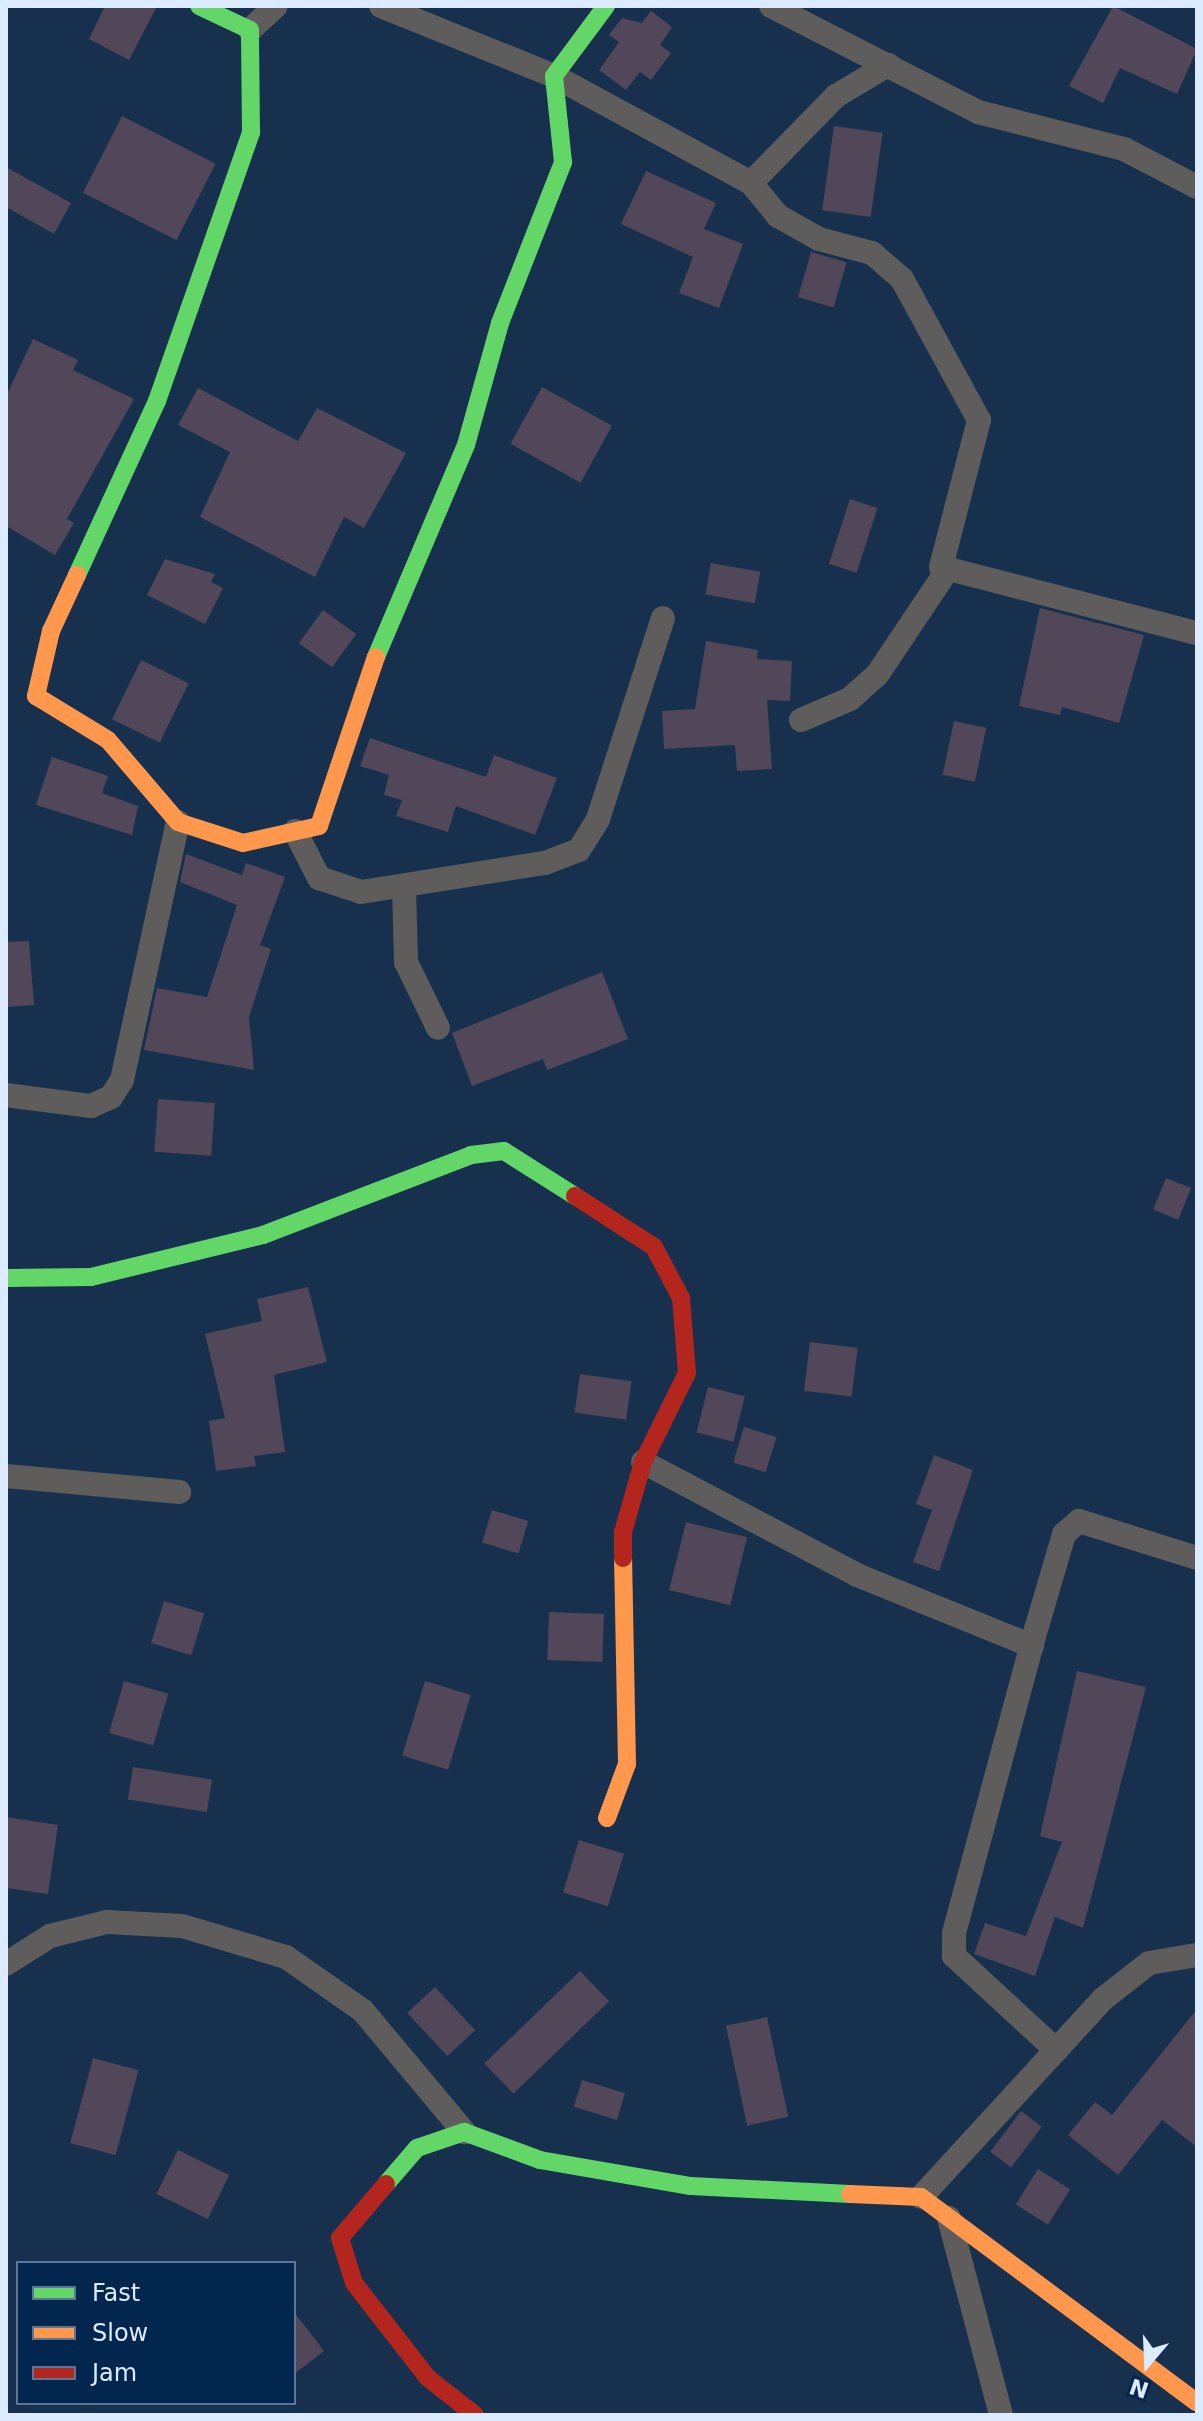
<!DOCTYPE html>
<style>
body{margin:0}
#map{position:relative;width:1203px;height:2421px;overflow:hidden;background:#16304d;font-family:"DejaVu Sans",sans-serif}
div>[style]{position:absolute}
.building>*{inset:0;background:#524758;transform-origin:0 0}
.street>*{height:24px;margin:-12px;padding:0 12px;transform-origin:12px;border-radius:12px;background:#5f5d5b}
.fast>*{height:18px;margin:-9px;padding:0 9px;transform-origin:9px;border-radius:9px;background:#63d668}
.slow>*{height:18px;margin:-9px;padding:0 9px;transform-origin:9px;border-radius:9px;background:#ff974d}
.jam>*{height:18px;margin:-9px;padding:0 9px;transform-origin:9px;border-radius:9px;background:#b3261e}
span{translate:-50% -50%;white-space:nowrap;text-align:center;line-height:1.15;-webkit-text-stroke:6px #03264e;paint-order:stroke}
.frame{position:absolute;inset:0;border:8px solid #dcebff;pointer-events:none}
.legend{position:absolute;left:16px;top:2261px;width:280px;height:144px;box-sizing:border-box;background:#03264e;border:2px solid #5a7595;margin:0;padding:10px 14px;list-style:none;font-size:24px;color:#dcebff}
.legend li{display:flex;align-items:center;gap:16px;height:40px}
.legend b{width:40px;border:2px solid #5a7595}
.north{position:absolute;left:1107px;top:2325px;width:80px;height:80px;-webkit-text-stroke:6px #03264e;paint-order:stroke;rotate:199deg;font-size:22px;font-weight:700;line-height:32px;text-align:center;color:#dcebff}
.north::after{content:'';display:block;margin:auto;width:28px;height:36px;background:#dcebff;clip-path:polygon(50% 0,100% 100%,50% 72%,0 100%)}
</style>
<div id="map">
<div class="building">
<i style="clip-path:polygon(105px 6px,157px 6px,129px 60px,89px 39px)"></i>
<i style="clip-path:polygon(1113px 6px,1197px 49px,1177px 94px,1120px 68px,1103px 103px,1069px 86px)"></i>
<i style="clip-path:polygon(651px 11px,672px 27px,660px 45px,671px 53px,651px 80px,640px 72px,626px 90px,599px 70px,619px 42px,609px 35px,622px 18px,642px 23px)"></i>
<i style="left:122px;top:116px;width:105px;height:86px;rotate:27deg"></i>
<i style="left:834px;top:126px;width:49px;height:85px;rotate:8deg"></i>
<i style="clip-path:polygon(6px 167px,71px 203px,54px 234px,6px 207px)"></i>
<i style="clip-path:polygon(646px 171px,716px 203px,704px 229px,743px 244px,719px 308px,679px 293px,693px 257px,621px 224px)"></i>
<i style="left:811px;top:252px;width:37px;height:47px;rotate:16deg"></i>
<i style="clip-path:polygon(33px 339px,78px 360px,73px 370px,134px 399px,67px 519px,74px 523px,55px 555px,6px 526px,6px 396px)"></i>
<i style="left:542px;top:387px;width:80px;height:65px;rotate:29deg"></i>
<i style="clip-path:polygon(198px 388px,298px 441px,317px 408px,406px 453px,364px 528px,344px 517px,315px 577px,200px 517px,230px 452px,178px 425px)"></i>
<i style="left:850px;top:499px;width:29px;height:68px;rotate:18deg"></i>
<i style="clip-path:polygon(165px 559px,215px 574px,211px 582px,223px 588px,205px 624px,147px 595px)"></i>
<i style="left:711px;top:563px;width:50px;height:32px;rotate:10deg"></i>
<i style="clip-path:polygon(1040px 608px,1144px 635px,1119px 723px,1062px 707px,1060px 715px,1019px 706px)"></i>
<i style="left:323px;top:610px;width:41px;height:41px;rotate:36deg"></i>
<i style="clip-path:polygon(706px 641px,758px 650px,757px 659px,792px 661px,790px 701px,767px 700px,772px 769px,737px 771px,735px 745px,664px 749px,662px 711px,695px 709px)"></i>
<i style="left:141px;top:660px;width:53px;height:66px;rotate:26deg"></i>
<i style="left:954px;top:721px;width:33px;height:55px;rotate:12deg"></i>
<i style="clip-path:polygon(370px 738px,486px 777px,494px 755px,557px 778px,535px 835px,456px 806px,448px 832px,396px 816px,402px 800px,384px 795px,389px 775px,360px 766px)"></i>
<i style="clip-path:polygon(52px 757px,108px 776px,102px 793px,138px 806px,132px 835px,36px 805px)"></i>
<i style="clip-path:polygon(186px 854px,242px 875px,246px 863px,285px 877px,260px 945px,271px 949px,249px 1017px,254px 1070px,144px 1050px,157px 988px,207px 997px,237px 905px,180px 882px)"></i>
<i style="clip-path:polygon(29px 941px,34px 1005px,6px 1007px,6px 942px)"></i>
<i style="clip-path:polygon(602px 972px,628px 1039px,547px 1070px,543px 1059px,472px 1086px,452px 1033px)"></i>
<i style="left:158px;top:1099px;width:57px;height:53px;rotate:4deg"></i>
<i style="left:1166px;top:1178px;width:27px;height:34px;rotate:22deg"></i>
<i style="clip-path:polygon(308px 1287px,327px 1362px,274px 1375px,285px 1452px,254px 1456px,256px 1466px,216px 1471px,209px 1421px,225px 1418px,205px 1334px,262px 1321px,257px 1299px)"></i>
<i style="left:810px;top:1342px;width:48px;height:49px;rotate:7deg"></i>
<i style="left:580px;top:1374px;width:52px;height:39px;rotate:8deg"></i>
<i style="left:708px;top:1387px;width:38px;height:47px;rotate:14deg"></i>
<i style="left:744px;top:1427px;width:34px;height:37px;rotate:17deg"></i>
<i style="clip-path:polygon(934px 1455px,973px 1470px,939px 1571px,913px 1562px,932px 1510px,916px 1504px)"></i>
<i style="left:492px;top:1510px;width:38px;height:34px;rotate:17deg"></i>
<i style="left:686px;top:1522px;width:63px;height:70px;rotate:14deg"></i>
<i style="left:164px;top:1601px;width:42px;height:44px;rotate:17deg"></i>
<i style="left:549px;top:1612px;width:55px;height:48px;rotate:2deg"></i>
<i style="clip-path:polygon(1077px 1671px,1146px 1687px,1083px 1928px,1055px 1917px,1035px 1976px,974px 1954px,985px 1923px,1026px 1936px,1062px 1842px,1040px 1836px)"></i>
<i style="left:124px;top:1681px;width:46px;height:54px;rotate:16deg"></i>
<i style="left:425px;top:1681px;width:48px;height:78px;rotate:17deg"></i>
<i style="left:133px;top:1767px;width:80px;height:33px;rotate:9deg"></i>
<i style="clip-path:polygon(6px 1817px,58px 1825px,48px 1894px,6px 1888px)"></i>
<i style="left:579px;top:1840px;width:47px;height:55px;rotate:17deg"></i>
<i style="left:580px;top:1971px;width:42px;height:133px;rotate:46deg"></i>
<i style="left:435px;top:1987px;width:59px;height:38px;rotate:47deg"></i>
<i style="clip-path:polygon(1197px 2009px,1197px 2147px,1162px 2120px,1118px 2175px,1068px 2135px,1095px 2102px,1112px 2115px)"></i>
<i style="left:767px;top:2017px;width:102px;height:42px;rotate:78deg"></i>
<i style="left:93px;top:2058px;width:47px;height:88px;rotate:15deg"></i>
<i style="left:582px;top:2080px;width:45px;height:28px;rotate:17deg"></i>
<i style="left:1021px;top:2111px;width:26px;height:51px;rotate:37deg"></i>
<i style="left:178px;top:2150px;width:57px;height:49px;rotate:26deg"></i>
<i style="left:1038px;top:2169px;width:38px;height:42px;rotate:32deg"></i>
<i style="clip-path:polygon(294px 2312px,324px 2351px,294px 2374px)"></i>
</div>
<div class="street">
<i style="left:381px;top:6px;width:187px;rotate:22deg"></i>
<i style="left:554px;top:76px;width:224px;rotate:28.5deg"></i>
<i style="left:751px;top:183px;width:43px;rotate:50.7deg"></i>
<i style="left:778px;top:216px;width:47px;rotate:29.3deg"></i>
<i style="left:819px;top:239px;width:55px;rotate:14.8deg"></i>
<i style="left:872px;top:253px;width:40px;rotate:41deg"></i>
<i style="left:902px;top:279px;width:161px;rotate:61.4deg"></i>
<i style="left:979px;top:420px;width:152px;rotate:104.5deg"></i>
<i style="left:941px;top:567px;width:264px;rotate:14.5deg"></i>
<i style="left:771px;top:6px;width:233px;rotate:27.1deg"></i>
<i style="left:978px;top:112px;width:151px;rotate:14.2deg"></i>
<i style="left:1124px;top:149px;width:82px;rotate:27.5deg"></i>
<i style="left:250px;top:30px;width:35px;rotate:-43deg"></i>
<i style="left:751px;top:183px;width:122px;rotate:-45.7deg"></i>
<i style="left:836px;top:96px;width:61px;rotate:-30.8deg"></i>
<i style="left:801px;top:720px;width:53px;rotate:-23.2deg"></i>
<i style="left:850px;top:699px;width:36px;rotate:-42deg"></i>
<i style="left:877px;top:675px;width:128px;rotate:-56.2deg"></i>
<i style="left:295px;top:831px;width:53px;rotate:62.9deg"></i>
<i style="left:319px;top:878px;width:44px;rotate:18.4deg"></i>
<i style="left:361px;top:892px;width:186px;rotate:-9deg"></i>
<i style="left:545px;top:863px;width:36px;rotate:-21deg"></i>
<i style="left:579px;top:850px;width:36px;rotate:-58deg"></i>
<i style="left:598px;top:819px;width:211px;rotate:-72.1deg"></i>
<i style="left:404px;top:886px;width:76px;rotate:88.5deg"></i>
<i style="left:406px;top:962px;width:73px;rotate:64.1deg"></i>
<i style="left:6px;top:1095px;width:86px;rotate:7.4deg"></i>
<i style="left:91px;top:1106px;width:22px;rotate:-24deg"></i>
<i style="left:111px;top:1097px;width:20px;rotate:-57deg"></i>
<i style="left:122px;top:1080px;width:264px;rotate:-77.8deg"></i>
<i style="left:643px;top:1462px;width:242px;rotate:27.8deg"></i>
<i style="left:857px;top:1575px;width:189px;rotate:22.1deg"></i>
<i style="left:6px;top:1476px;width:174px;rotate:5.3deg"></i>
<i style="left:6px;top:1964px;width:52px;rotate:-32.5deg"></i>
<i style="left:50px;top:1936px;width:59px;rotate:-13.8deg"></i>
<i style="left:107px;top:1922px;width:75px;rotate:3.1deg"></i>
<i style="left:182px;top:1926px;width:109px;rotate:16.6deg"></i>
<i style="left:286px;top:1957px;width:94px;rotate:35deg"></i>
<i style="left:363px;top:2011px;width:158px;rotate:50.1deg"></i>
<i style="left:1056px;top:2050px;width:139px;rotate:-137.3deg"></i>
<i style="left:954px;top:1956px;width:23px;rotate:-90deg"></i>
<i style="left:954px;top:1933px;width:318px;rotate:-74.9deg"></i>
<i style="left:1037px;top:1626px;width:96px;rotate:-73.6deg"></i>
<i style="left:1064px;top:1534px;width:20px;rotate:-41deg"></i>
<i style="left:1079px;top:1521px;width:124px;rotate:17.4deg"></i>
<i style="left:921px;top:2197px;width:269px;rotate:-47.4deg"></i>
<i style="left:1103px;top:1999px;width:58px;rotate:-38deg"></i>
<i style="left:1149px;top:1963px;width:49px;rotate:-9.5deg"></i>
<i style="left:949px;top:2218px;width:204px;rotate:75.2deg"></i>
</div>
<div class="fast">
<i style="left:77px;top:575px;width:192px;rotate:-65.3deg"></i>
<i style="left:157px;top:401px;width:285px;rotate:-70.7deg"></i>
<i style="left:251px;top:132px;width:102px;rotate:-90.6deg"></i>
<i style="left:250px;top:30px;width:56px;rotate:-154.8deg"></i>
<i style="left:376px;top:657px;width:230px;rotate:-67deg"></i>
<i style="left:466px;top:445px;width:127px;rotate:-74.4deg"></i>
<i style="left:500px;top:323px;width:173px;rotate:-68.6deg"></i>
<i style="left:563px;top:162px;width:86px;rotate:-96deg"></i>
<i style="left:554px;top:76px;width:87px;rotate:-53.4deg"></i>
<i style="left:6px;top:1278px;width:85px;rotate:-0.7deg"></i>
<i style="left:91px;top:1277px;width:177px;rotate:-13.7deg"></i>
<i style="left:263px;top:1235px;width:223px;rotate:-21deg"></i>
<i style="left:471px;top:1155px;width:33px;rotate:-7deg"></i>
<i style="left:504px;top:1151px;width:84px;rotate:32.4deg"></i>
<i style="left:386px;top:2184px;width:48px;rotate:-49.3deg"></i>
<i style="left:417px;top:2148px;width:50px;rotate:-18.8deg"></i>
<i style="left:464px;top:2132px;width:81px;rotate:20.2deg"></i>
<i style="left:540px;top:2160px;width:153px;rotate:9.8deg"></i>
<i style="left:691px;top:2186px;width:159px;rotate:2.9deg"></i>
</div>
<div class="slow">
<i style="left:77px;top:575px;width:62px;rotate:114.9deg"></i>
<i style="left:51px;top:631px;width:67px;rotate:103deg"></i>
<i style="left:36px;top:696px;width:84px;rotate:31.4deg"></i>
<i style="left:108px;top:740px;width:108px;rotate:49.5deg"></i>
<i style="left:178px;top:822px;width:68px;rotate:17.9deg"></i>
<i style="left:243px;top:843px;width:78px;rotate:-12.6deg"></i>
<i style="left:319px;top:826px;width:178px;rotate:-71.4deg"></i>
<i style="left:607px;top:1818px;width:58px;rotate:-69.7deg"></i>
<i style="left:627px;top:1764px;width:206px;rotate:-91.1deg"></i>
<i style="left:850px;top:2194px;width:71px;rotate:2.4deg"></i>
<i style="left:921px;top:2197px;width:344px;rotate:36.7deg"></i>
</div>
<div class="jam">
<i style="left:575px;top:1196px;width:94px;rotate:32.8deg"></i>
<i style="left:654px;top:1247px;width:58px;rotate:62.1deg"></i>
<i style="left:681px;top:1298px;width:75px;rotate:85.4deg"></i>
<i style="left:687px;top:1373px;width:99px;rotate:116.3deg"></i>
<i style="left:643px;top:1462px;width:73px;rotate:105.9deg"></i>
<i style="left:623px;top:1532px;width:26px;rotate:90deg"></i>
<i style="left:386px;top:2184px;width:71px;rotate:130.4deg"></i>
<i style="left:340px;top:2238px;width:47px;rotate:72.7deg"></i>
<i style="left:354px;top:2283px;width:120px;rotate:52.1deg"></i>
<i style="left:428px;top:2378px;width:60px;rotate:38.2deg"></i>
</div>
<div class="frame"></div>
<ul class="legend">
<li><b style="height:10px;background:#63d668"></b>Fast</li>
<li><b style="height:10px;background:#ff974d"></b>Slow</li>
<li><b style="height:10px;background:#b3261e"></b>Jam</li>
</ul>
<div class="north">N</div>
</div>
